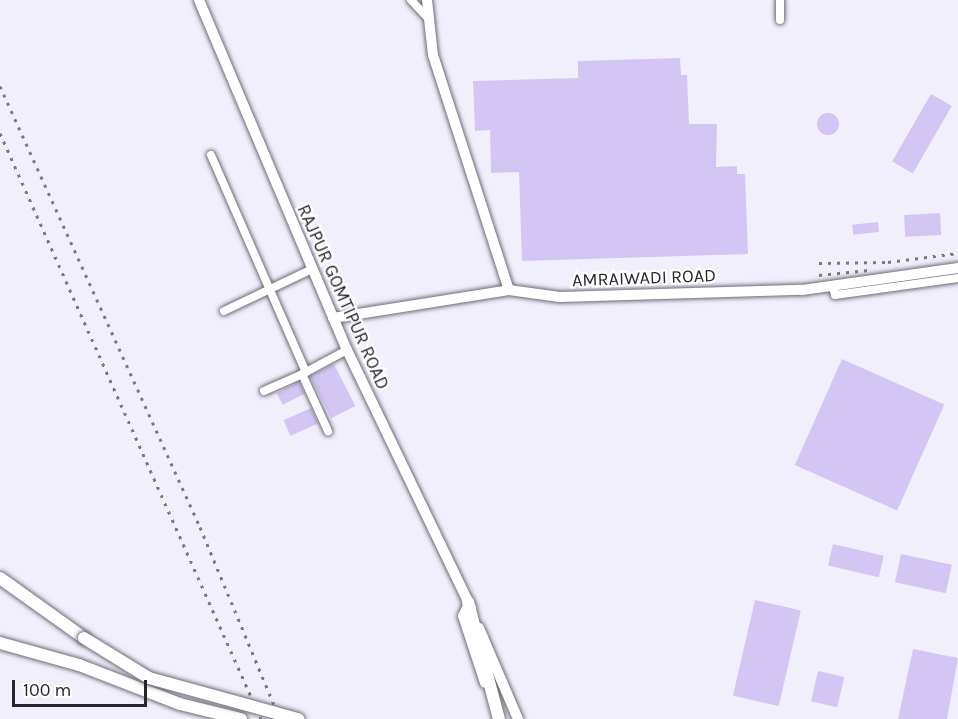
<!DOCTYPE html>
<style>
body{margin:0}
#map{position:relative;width:958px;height:719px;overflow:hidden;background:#f2effc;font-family:Karla,sans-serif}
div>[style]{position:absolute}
.building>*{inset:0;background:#d3c6f5;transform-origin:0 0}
.round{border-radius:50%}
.roads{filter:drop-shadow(0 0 2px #6e6b76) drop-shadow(0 0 2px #6e6b76)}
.street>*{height:8px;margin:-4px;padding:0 4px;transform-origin:4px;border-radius:4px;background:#fff}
.secondary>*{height:10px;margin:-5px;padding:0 5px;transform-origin:5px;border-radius:5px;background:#fff}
.primary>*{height:12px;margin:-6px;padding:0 6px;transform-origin:6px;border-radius:6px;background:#fff}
.rail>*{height:3px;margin-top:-1.5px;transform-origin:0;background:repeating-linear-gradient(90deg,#7a7880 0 3px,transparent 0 9px)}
.bridges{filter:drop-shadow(0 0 2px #6e6b76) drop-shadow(0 0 2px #6e6b76)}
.primary-bridge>*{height:12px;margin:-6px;padding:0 6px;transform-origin:6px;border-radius:6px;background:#fff}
span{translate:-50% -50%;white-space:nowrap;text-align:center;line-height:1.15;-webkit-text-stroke:4.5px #fff;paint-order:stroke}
.street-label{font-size:18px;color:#26252a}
.scale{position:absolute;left:12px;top:680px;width:135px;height:27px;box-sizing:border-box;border:3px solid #26252a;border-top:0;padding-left:8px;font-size:18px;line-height:21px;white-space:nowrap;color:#26252a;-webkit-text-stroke:4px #fff;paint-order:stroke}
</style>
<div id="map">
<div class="building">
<i style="clip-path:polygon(680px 58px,681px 75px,687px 75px,689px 124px,717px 124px,716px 167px,737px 166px,737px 174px,745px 174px,748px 254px,522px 261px,519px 172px,491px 173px,490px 130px,475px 131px,473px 81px,578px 78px,578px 61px)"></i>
<i style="left:931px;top:94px;width:24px;height:78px;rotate:30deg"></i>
<i class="round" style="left:817px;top:113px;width:22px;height:22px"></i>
<i style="left:940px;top:213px;width:22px;height:36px;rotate:87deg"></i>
<i style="left:878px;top:222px;width:10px;height:26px;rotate:84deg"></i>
<i style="left:842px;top:359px;width:112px;height:116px;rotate:24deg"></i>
<i style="left:334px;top:364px;width:47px;height:27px;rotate:63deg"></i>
<i style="left:299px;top:382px;width:13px;height:25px;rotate:63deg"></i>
<i style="left:311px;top:408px;width:17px;height:30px;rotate:66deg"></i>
<i style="left:833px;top:544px;width:52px;height:22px;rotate:13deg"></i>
<i style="left:901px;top:554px;width:52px;height:29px;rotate:12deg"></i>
<i style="left:755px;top:600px;width:47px;height:98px;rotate:13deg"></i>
<i style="clip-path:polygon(913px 649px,958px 658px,947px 719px,898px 719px)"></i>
<i style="left:818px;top:671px;width:27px;height:31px;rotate:13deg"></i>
</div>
<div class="roads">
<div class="street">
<i style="left:411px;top:0;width:23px;rotate:47deg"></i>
<i style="left:780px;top:20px;width:20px;rotate:-90deg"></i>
<i style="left:211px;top:155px;width:237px;rotate:66.4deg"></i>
<i style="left:306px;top:372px;width:47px;rotate:-28.2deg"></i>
<i style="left:833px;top:287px;width:8px;rotate:76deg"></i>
<i style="left:835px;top:295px;width:124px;rotate:-7.9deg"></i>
<i style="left:224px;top:311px;width:98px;rotate:-25.5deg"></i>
<i style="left:302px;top:374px;width:63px;rotate:65.5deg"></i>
<i style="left:264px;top:391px;width:45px;rotate:-23.7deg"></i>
<i style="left:468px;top:604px;width:13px;rotate:117deg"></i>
<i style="left:462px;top:616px;width:71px;rotate:71.8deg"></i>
</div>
<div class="secondary">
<i style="left:199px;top:0;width:380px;rotate:67.1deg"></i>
<i style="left:347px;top:350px;width:286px;rotate:64.3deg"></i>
<i style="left:427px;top:0;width:55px;rotate:83.8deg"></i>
<i style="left:433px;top:55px;width:247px;rotate:72.1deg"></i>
<i style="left:333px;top:318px;width:178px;rotate:-9deg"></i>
<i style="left:509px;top:290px;width:51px;rotate:7.8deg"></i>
<i style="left:560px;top:297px;width:242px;rotate:-1.7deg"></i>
<i style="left:802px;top:290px;width:158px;rotate:-8deg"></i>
<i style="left:479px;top:628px;width:99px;rotate:66.8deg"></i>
</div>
<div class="primary">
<i style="left:0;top:578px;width:103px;rotate:35.5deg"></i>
<i style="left:468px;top:602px;width:121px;rotate:75.2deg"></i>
<i style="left:0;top:643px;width:82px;rotate:15.6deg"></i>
<i style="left:79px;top:665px;width:108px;rotate:21.1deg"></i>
<i style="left:180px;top:704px;width:63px;rotate:13.8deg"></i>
</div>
</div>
<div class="rail">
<i style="left:0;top:86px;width:484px;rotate:65.6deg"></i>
<i style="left:200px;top:527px;width:208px;rotate:67.4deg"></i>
<i style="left:0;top:133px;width:641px;rotate:65.99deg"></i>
<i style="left:819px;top:263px;width:69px;rotate:-0.8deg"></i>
<i style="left:888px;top:262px;width:71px;rotate:-7.3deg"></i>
<i style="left:819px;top:275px;width:50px;rotate:-5.7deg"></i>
</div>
<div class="bridges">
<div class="primary-bridge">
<i style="left:84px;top:638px;width:76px;rotate:31.6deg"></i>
<i style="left:149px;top:678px;width:155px;rotate:15.4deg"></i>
</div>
</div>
<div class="street-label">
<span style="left:644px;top:278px;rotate:-2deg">AMRAIWADI ROAD</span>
<span style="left:343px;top:297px;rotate:66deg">RAJPUR GOMTIPUR ROAD</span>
</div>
<div class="scale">100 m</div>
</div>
